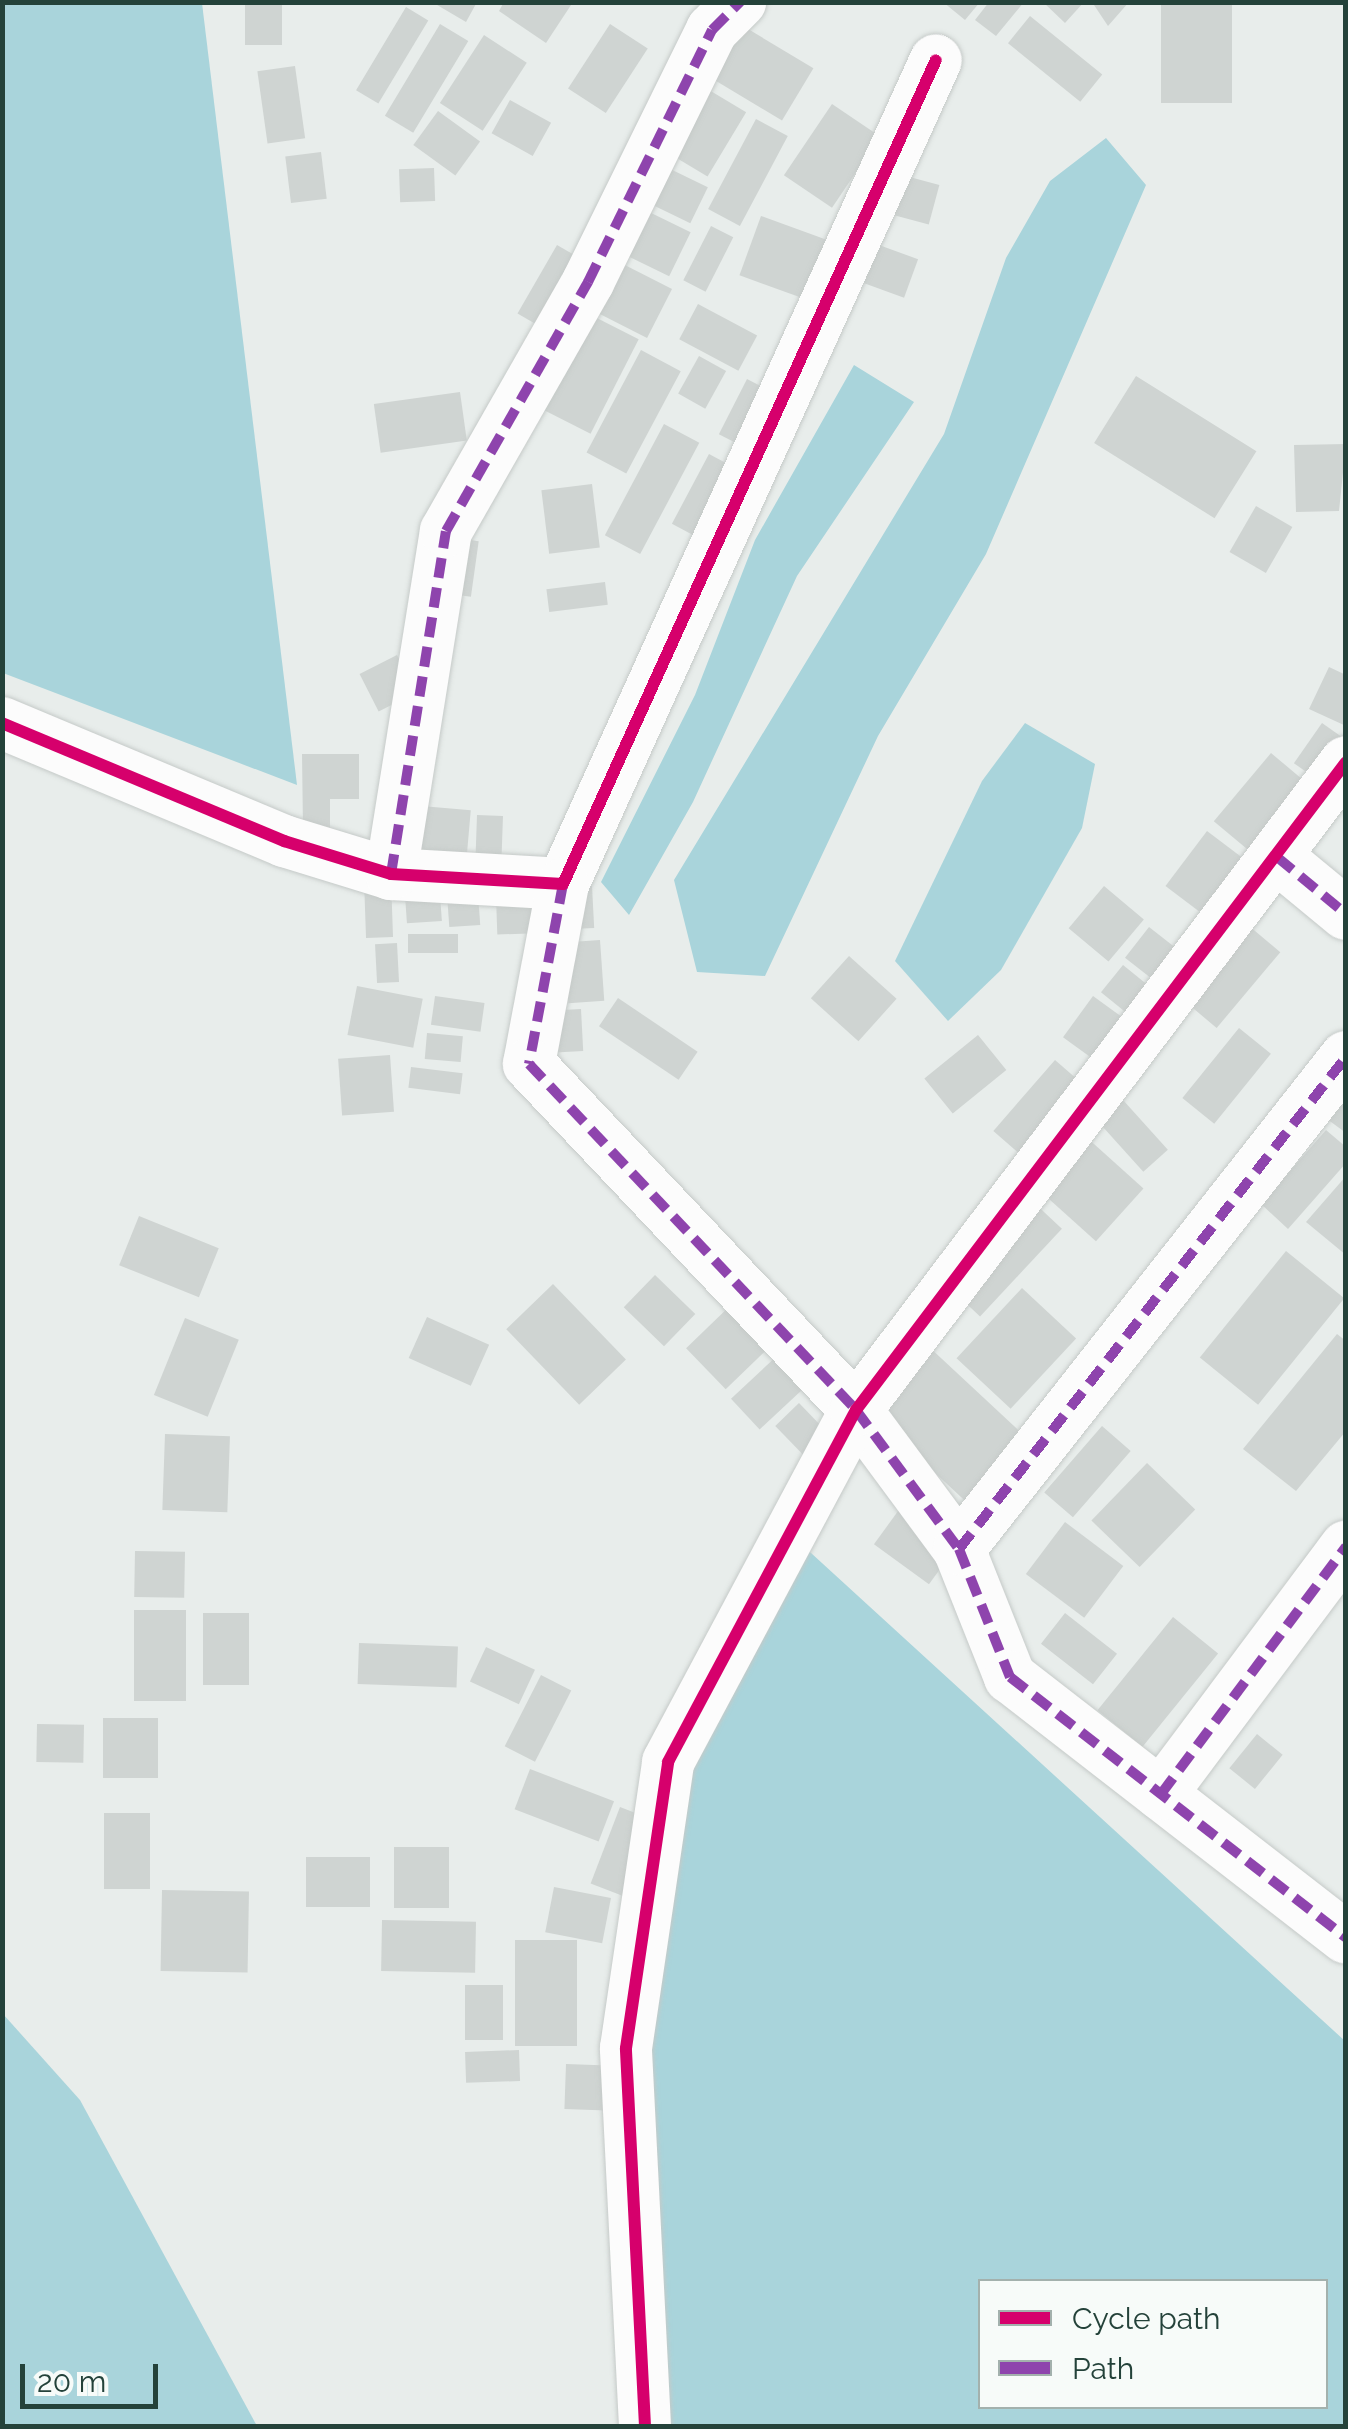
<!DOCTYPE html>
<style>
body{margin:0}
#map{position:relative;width:1348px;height:2429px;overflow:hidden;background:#e8edeb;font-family:Raleway,sans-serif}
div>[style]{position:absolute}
.water>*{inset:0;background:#a9d4db}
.building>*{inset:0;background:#cfd4d2;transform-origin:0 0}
.roads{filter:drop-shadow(0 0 2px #c5cac8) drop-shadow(0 0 2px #c5cac8)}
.minor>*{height:52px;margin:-26px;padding:0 26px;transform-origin:26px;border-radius:26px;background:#fcfcfc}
.quiet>*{height:10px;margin-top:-5px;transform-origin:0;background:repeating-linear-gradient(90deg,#8e44ad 0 20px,transparent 0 30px)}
.cycleway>*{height:12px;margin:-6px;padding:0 6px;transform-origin:6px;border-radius:6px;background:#d6006c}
span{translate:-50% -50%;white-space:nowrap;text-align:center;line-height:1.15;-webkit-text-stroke:10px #f7fbf9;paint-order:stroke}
.frame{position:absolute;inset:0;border:5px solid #24423a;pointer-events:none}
.legend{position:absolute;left:978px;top:2279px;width:350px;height:130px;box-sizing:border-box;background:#f7fbf9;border:2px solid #a3b1ad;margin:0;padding:12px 18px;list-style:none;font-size:30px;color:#24423a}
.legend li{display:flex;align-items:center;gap:20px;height:50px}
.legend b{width:50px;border:2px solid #a3b1ad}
.scale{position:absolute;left:20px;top:2364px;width:138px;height:45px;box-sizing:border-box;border:5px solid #24423a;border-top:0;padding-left:12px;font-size:30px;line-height:35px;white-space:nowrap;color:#24423a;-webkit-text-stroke:8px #f7fbf9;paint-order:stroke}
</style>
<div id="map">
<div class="water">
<i style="clip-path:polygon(2px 3px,202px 3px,297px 785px,3px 673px)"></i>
<i style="clip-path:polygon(1106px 138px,1146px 185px,986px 554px,878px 736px,765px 976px,697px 972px,674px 880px,944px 434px,1006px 258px,1050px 181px)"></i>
<i style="clip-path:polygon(854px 365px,914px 402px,797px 576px,693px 802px,629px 915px,601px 882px,695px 695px,755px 540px)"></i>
<i style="clip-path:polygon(1025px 723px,1095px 764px,1082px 828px,1001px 970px,948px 1021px,895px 961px,982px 781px)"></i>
<i style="clip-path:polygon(evenodd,799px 1542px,1345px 2041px,1345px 2426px,659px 2426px,633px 2082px,652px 1902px,716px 1681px,799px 1542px,981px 2282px,1326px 2282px,1326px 2406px,981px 2406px,981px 2282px)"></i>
<i style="clip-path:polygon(3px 2014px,80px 2100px,257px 2426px,3px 2426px)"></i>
</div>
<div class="building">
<i style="left:245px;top:2px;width:37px;height:43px"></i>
<i style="clip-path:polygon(432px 2px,477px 2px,466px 22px)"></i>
<i style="clip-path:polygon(504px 2px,573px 2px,546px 43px,499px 11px)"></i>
<i style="clip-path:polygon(943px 2px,980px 2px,965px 20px)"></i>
<i style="clip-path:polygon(989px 2px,1024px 2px,996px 36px,975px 20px)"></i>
<i style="clip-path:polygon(1043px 2px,1084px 2px,1065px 23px)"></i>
<i style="clip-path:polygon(1092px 2px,1129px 2px,1108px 26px)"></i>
<i style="left:1161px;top:2px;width:71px;height:101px"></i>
<i style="left:406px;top:7px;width:26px;height:97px;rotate:31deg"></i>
<i style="left:1030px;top:16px;width:93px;height:35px;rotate:39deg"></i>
<i style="left:738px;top:23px;width:88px;height:61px;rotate:31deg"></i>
<i style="left:440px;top:24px;width:33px;height:107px;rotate:31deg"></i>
<i style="left:610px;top:24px;width:45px;height:77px;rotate:33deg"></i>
<i style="left:484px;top:35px;width:51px;height:81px;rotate:33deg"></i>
<i style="left:295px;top:66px;width:73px;height:38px;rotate:82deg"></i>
<i style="left:699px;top:84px;width:55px;height:75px;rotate:31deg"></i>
<i style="left:510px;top:100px;width:47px;height:38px;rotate:29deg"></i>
<i style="left:832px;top:104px;width:58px;height:86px;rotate:34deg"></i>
<i style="left:438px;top:111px;width:52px;height:42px;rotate:36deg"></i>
<i style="left:756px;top:119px;width:36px;height:102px;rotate:28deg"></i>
<i style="left:321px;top:152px;width:47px;height:36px;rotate:83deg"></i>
<i style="left:662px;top:165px;width:51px;height:40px;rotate:26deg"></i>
<i style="left:865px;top:165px;width:77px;height:41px;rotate:15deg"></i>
<i style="left:434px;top:168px;width:33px;height:35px;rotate:88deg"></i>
<i style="left:643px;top:209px;width:53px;height:49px;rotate:26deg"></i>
<i style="left:761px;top:216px;width:69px;height:63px;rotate:20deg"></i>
<i style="left:711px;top:226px;width:25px;height:61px;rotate:27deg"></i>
<i style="left:857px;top:237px;width:65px;height:41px;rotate:20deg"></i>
<i style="left:557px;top:245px;width:38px;height:79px;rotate:30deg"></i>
<i style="left:615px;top:260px;width:64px;height:55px;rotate:27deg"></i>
<i style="left:698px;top:304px;width:67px;height:40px;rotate:28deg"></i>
<i style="left:587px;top:313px;width:58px;height:106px;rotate:27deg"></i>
<i style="left:641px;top:350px;width:45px;height:116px;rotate:28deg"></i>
<i style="left:699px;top:356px;width:31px;height:43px;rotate:29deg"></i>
<i style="left:1136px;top:376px;width:142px;height:79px;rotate:32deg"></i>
<i style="left:747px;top:379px;width:42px;height:62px;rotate:27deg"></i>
<i style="left:460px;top:392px;width:49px;height:87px;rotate:82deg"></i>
<i style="left:664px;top:424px;width:40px;height:126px;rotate:28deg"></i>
<i style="clip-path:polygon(1346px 444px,1339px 511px,1296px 512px,1294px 445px)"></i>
<i style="left:709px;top:454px;width:43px;height:79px;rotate:28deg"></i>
<i style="left:592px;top:484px;width:64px;height:51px;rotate:83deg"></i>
<i style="left:1256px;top:506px;width:42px;height:53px;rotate:30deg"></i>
<i style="left:449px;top:537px;width:30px;height:56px;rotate:8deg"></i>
<i style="left:605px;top:582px;width:23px;height:59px;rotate:83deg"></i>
<i style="left:397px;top:655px;width:42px;height:42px;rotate:63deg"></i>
<i style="clip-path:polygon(1329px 667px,1346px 675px,1346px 726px,1309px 709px)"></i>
<i style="left:1322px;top:723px;width:29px;height:49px;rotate:35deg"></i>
<i style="left:1271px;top:753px;width:52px;height:89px;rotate:40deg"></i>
<i style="clip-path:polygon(302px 754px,359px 754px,359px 799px,330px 799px,330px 829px,303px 829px)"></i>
<i style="left:410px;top:805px;width:61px;height:63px;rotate:5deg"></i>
<i style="left:477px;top:815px;width:26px;height:60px;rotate:2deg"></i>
<i style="left:1207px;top:831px;width:53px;height:69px;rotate:37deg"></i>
<i style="left:391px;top:879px;width:58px;height:27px;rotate:88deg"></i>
<i style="left:439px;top:880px;width:41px;height:35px;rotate:86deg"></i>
<i style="left:592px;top:886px;width:42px;height:27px;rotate:87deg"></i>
<i style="left:1104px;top:886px;width:52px;height:55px;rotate:40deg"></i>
<i style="left:478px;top:893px;width:32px;height:31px;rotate:86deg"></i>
<i style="left:541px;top:896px;width:37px;height:45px;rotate:88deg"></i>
<i style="left:1242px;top:920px;width:50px;height:99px;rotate:40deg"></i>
<i style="left:1149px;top:927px;width:43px;height:39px;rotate:38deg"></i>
<i style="left:408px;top:934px;width:50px;height:19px"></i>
<i style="left:600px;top:940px;width:61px;height:36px;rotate:86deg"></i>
<i style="left:397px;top:943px;width:39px;height:22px;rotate:87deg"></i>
<i style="left:849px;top:956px;width:64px;height:57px;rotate:42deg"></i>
<i style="left:1123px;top:965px;width:46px;height:35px;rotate:39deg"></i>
<i style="left:357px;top:986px;width:67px;height:50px;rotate:11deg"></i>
<i style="left:435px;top:996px;width:50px;height:29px;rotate:8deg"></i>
<i style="left:1093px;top:996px;width:52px;height:51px;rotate:36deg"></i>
<i style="left:618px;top:998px;width:96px;height:34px;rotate:34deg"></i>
<i style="left:581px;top:1009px;width:42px;height:37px;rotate:87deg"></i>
<i style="left:1239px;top:1028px;width:41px;height:90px;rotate:39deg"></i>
<i style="left:427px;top:1033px;width:36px;height:26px;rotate:5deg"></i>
<i style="left:978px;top:1035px;width:45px;height:69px;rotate:51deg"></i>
<i style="left:390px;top:1055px;width:57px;height:52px;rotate:86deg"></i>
<i style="left:1055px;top:1060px;width:37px;height:94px;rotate:41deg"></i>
<i style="left:411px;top:1067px;width:52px;height:21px;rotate:7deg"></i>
<i style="clip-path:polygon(1346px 1088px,1346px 1133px,1323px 1116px)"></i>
<i style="left:1123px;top:1100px;width:67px;height:33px;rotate:48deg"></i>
<i style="clip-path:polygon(1326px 1130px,1346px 1147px,1346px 1163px,1288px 1229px,1261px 1204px)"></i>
<i style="left:1084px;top:1135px;width:80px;height:71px;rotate:42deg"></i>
<i style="clip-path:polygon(1346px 1176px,1346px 1255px,1306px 1222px)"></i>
<i style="left:1029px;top:1198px;width:45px;height:120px;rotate:43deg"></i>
<i style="left:139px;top:1216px;width:86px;height:53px;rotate:22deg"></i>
<i style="left:1286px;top:1251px;width:75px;height:137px;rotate:39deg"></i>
<i style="left:655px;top:1275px;width:56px;height:45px;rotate:44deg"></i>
<i style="left:553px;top:1284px;width:105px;height:65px;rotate:46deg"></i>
<i style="left:1022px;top:1288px;width:74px;height:96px;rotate:43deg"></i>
<i style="left:735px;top:1301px;width:57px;height:68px;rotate:46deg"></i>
<i style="left:427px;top:1317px;width:68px;height:45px;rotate:24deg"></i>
<i style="left:185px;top:1318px;width:58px;height:83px;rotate:22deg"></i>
<i style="clip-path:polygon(1337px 1334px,1346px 1341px,1346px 1431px,1296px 1491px,1243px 1449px)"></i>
<i style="left:927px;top:1345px;width:134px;height:88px;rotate:43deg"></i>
<i style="left:780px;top:1353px;width:42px;height:67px;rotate:47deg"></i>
<i style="left:799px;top:1403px;width:52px;height:33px;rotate:46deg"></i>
<i style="left:1102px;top:1426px;width:38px;height:88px;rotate:41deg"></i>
<i style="left:165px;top:1434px;width:65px;height:76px;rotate:2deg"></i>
<i style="left:1147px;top:1463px;width:67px;height:80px;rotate:44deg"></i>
<i style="left:901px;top:1507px;width:68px;height:46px;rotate:36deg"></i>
<i style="left:1065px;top:1522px;width:73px;height:65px;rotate:37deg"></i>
<i style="left:135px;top:1551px;width:50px;height:46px;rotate:1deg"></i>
<i style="left:134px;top:1610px;width:52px;height:91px"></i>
<i style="left:203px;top:1613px;width:46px;height:72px"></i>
<i style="left:1065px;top:1613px;width:66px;height:39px;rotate:38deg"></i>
<i style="left:1173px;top:1617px;width:58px;height:120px;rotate:39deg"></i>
<i style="left:359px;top:1643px;width:99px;height:41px;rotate:2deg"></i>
<i style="left:486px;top:1647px;width:54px;height:38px;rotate:25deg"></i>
<i style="left:541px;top:1675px;width:34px;height:80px;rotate:27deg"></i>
<i style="left:103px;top:1718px;width:55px;height:60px"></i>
<i style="left:37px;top:1724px;width:47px;height:38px;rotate:1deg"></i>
<i style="left:1257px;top:1734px;width:33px;height:44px;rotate:39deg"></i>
<i style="left:530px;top:1769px;width:90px;height:43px;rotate:21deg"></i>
<i style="left:620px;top:1807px;width:34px;height:82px;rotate:21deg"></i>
<i style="left:104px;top:1813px;width:46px;height:76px"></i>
<i style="left:449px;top:1847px;width:61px;height:55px;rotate:90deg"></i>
<i style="left:306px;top:1857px;width:64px;height:50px"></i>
<i style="left:554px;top:1887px;width:58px;height:46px;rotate:11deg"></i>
<i style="left:162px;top:1890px;width:87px;height:81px;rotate:1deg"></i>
<i style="left:382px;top:1920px;width:94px;height:51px;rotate:1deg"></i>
<i style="left:515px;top:1940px;width:62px;height:106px"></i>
<i style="left:465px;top:1985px;width:38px;height:55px"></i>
<i style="left:519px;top:2050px;width:31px;height:54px;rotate:88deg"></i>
<i style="left:566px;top:2064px;width:56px;height:45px;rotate:2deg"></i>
</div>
<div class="roads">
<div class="minor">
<i style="left:2px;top:723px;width:306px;rotate:22.7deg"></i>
<i style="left:284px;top:841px;width:112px;rotate:17.1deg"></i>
<i style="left:391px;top:874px;width:172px;rotate:3.3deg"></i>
<i style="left:563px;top:884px;width:904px;rotate:-65.65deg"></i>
<i style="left:1277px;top:857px;width:89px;rotate:39.6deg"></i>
<i style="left:391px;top:874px;width:347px;rotate:-80.9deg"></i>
<i style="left:446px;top:531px;width:287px;rotate:-60.3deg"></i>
<i style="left:588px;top:282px;width:281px;rotate:-63.8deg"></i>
<i style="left:712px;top:30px;width:40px;rotate:-45deg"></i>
<i style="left:563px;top:884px;width:183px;rotate:100.7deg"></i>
<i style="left:529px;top:1064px;width:476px;rotate:46.6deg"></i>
<i style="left:856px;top:1410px;width:173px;rotate:53.5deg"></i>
<i style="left:959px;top:1549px;width:138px;rotate:68.3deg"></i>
<i style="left:1010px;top:1677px;width:425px;rotate:37.8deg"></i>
<i style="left:959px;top:1549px;width:626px;rotate:-51.81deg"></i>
<i style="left:1161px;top:1794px;width:309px;rotate:-53.2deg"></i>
<i style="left:645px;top:2426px;width:378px;rotate:-92.9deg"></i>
<i style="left:626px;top:2048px;width:289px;rotate:-81.6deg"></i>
<i style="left:668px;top:1762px;width:399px;rotate:-61.9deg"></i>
<i style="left:856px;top:1410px;width:812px;rotate:-52.9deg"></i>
</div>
</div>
<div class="quiet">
<i style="left:1277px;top:857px;width:89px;rotate:39.6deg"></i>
<i style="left:391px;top:874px;width:347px;rotate:-80.9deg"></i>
<i style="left:446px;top:531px;width:287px;rotate:-60.3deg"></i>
<i style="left:588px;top:282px;width:281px;rotate:-63.8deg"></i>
<i style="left:712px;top:30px;width:40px;rotate:-45deg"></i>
<i style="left:563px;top:884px;width:183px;rotate:100.7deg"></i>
<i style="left:529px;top:1064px;width:476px;rotate:46.6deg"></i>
<i style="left:856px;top:1410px;width:173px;rotate:53.5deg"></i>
<i style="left:959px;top:1549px;width:138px;rotate:68.3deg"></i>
<i style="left:1010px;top:1677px;width:425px;rotate:37.8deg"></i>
<i style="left:959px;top:1549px;width:626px;rotate:-51.81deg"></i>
<i style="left:1161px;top:1794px;width:309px;rotate:-53.2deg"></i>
</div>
<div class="cycleway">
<i style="left:2px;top:723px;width:306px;rotate:22.7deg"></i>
<i style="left:284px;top:841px;width:112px;rotate:17.1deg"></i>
<i style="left:391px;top:874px;width:172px;rotate:3.3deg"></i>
<i style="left:563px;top:884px;width:904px;rotate:-65.65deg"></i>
<i style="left:645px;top:2426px;width:378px;rotate:-92.9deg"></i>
<i style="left:626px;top:2048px;width:289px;rotate:-81.6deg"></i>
<i style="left:668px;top:1762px;width:399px;rotate:-61.9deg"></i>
<i style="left:856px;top:1410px;width:812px;rotate:-52.9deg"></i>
</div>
<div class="frame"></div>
<ul class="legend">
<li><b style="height:12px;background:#d6006c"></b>Cycle path</li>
<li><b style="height:12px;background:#8e44ad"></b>Path</li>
</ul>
<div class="scale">20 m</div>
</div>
